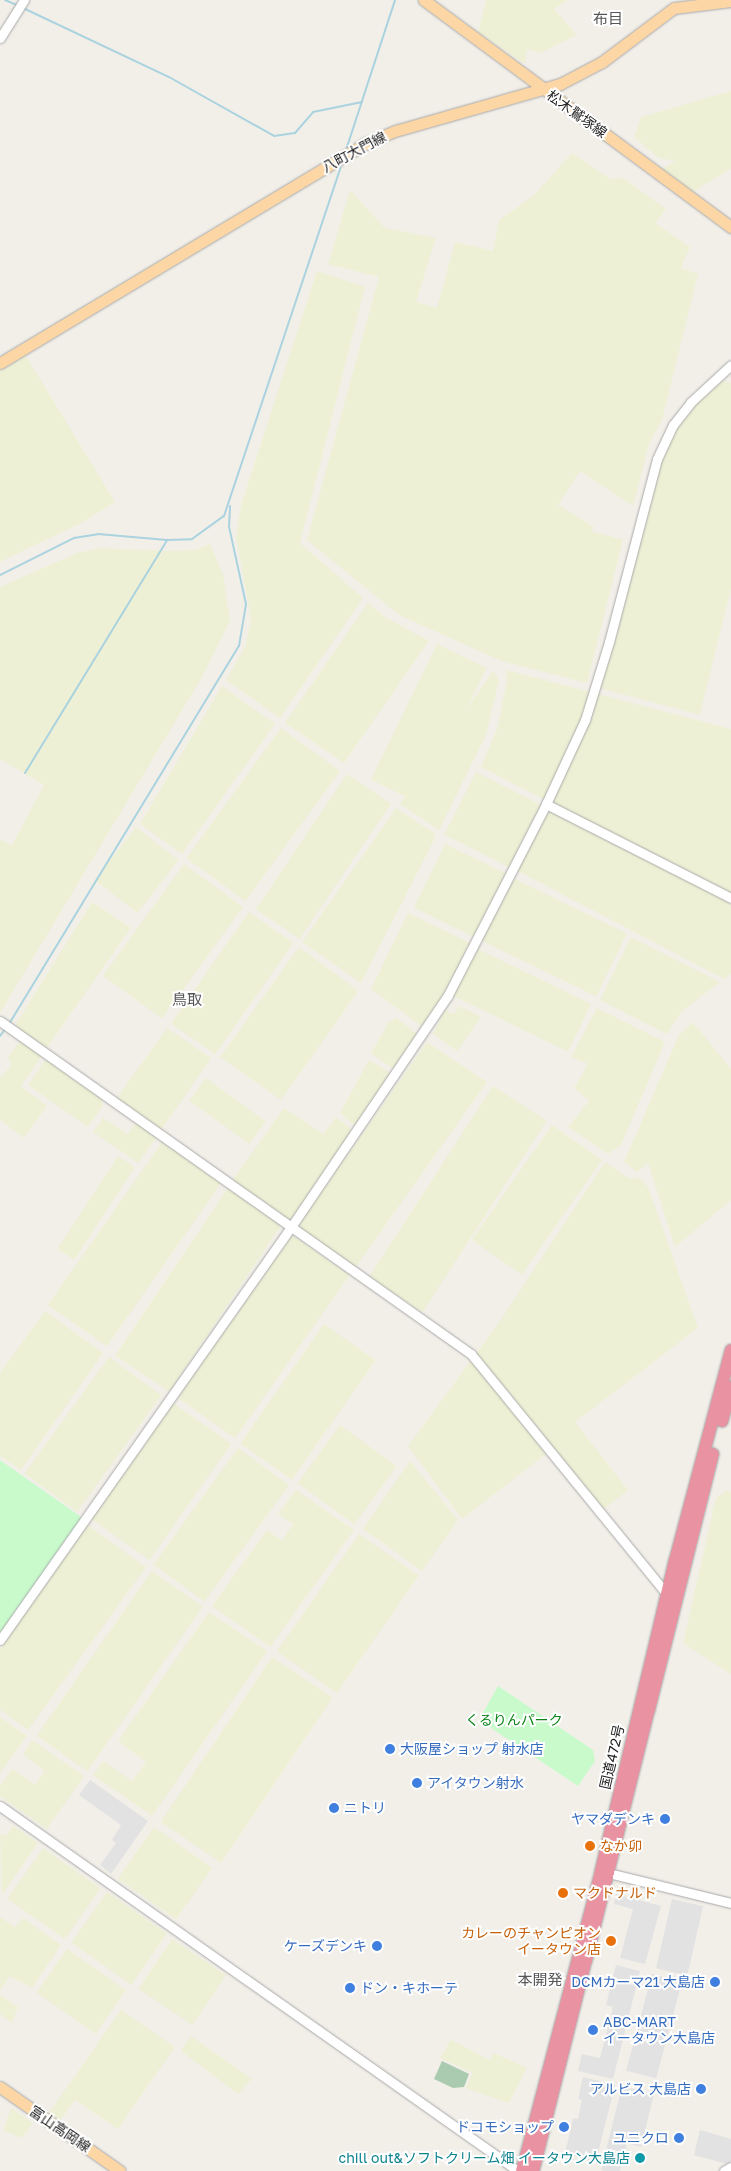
<!DOCTYPE html>
<meta charset="utf-8">
<style>
body{margin:0}
#map{position:relative;width:731px;height:2171px;overflow:hidden;background:#f2efe9;font-family:"Golos Text","Noto Sans JP",sans-serif}
div>[style]{position:absolute}
.farmland>*{inset:0;background:#eef0d5;transform-origin:0 0}
.cemetery>*{inset:0;background:#aacbaf}
.park>*{inset:0;background:#c8facc}
.parking>*{inset:0;background:#e2e2e2;transform-origin:0 0}
.stream>*{height:2px;margin:-1px;padding:0 1px;transform-origin:1px;border-radius:1px;background:#aad3df}
.roads{filter:drop-shadow(0 0 1px #a9a9a9) drop-shadow(0 0 1px #a9a9a9)}
.minor>*{height:9px;margin:-4.5px;padding:0 4.5px;transform-origin:4.5px;border-radius:4.5px;background:#fff}
.major>*{height:11px;margin:-5.5px;padding:0 5.5px;transform-origin:5.5px;border-radius:5.5px;background:#fcd6a4}
.highway>*{height:12px;margin:-6px;padding:0 6px;transform-origin:6px;border-radius:6px;background:#e892a2}
.dots>*{width:14px;height:14px;translate:-50% -50%;box-sizing:border-box;border:2px solid #fff;border-radius:50%}
span{translate:-50% -50%;white-space:nowrap;text-align:center;line-height:1.15;-webkit-text-stroke:4px #fff;paint-order:stroke}
.street-label{font-size:14px;color:#222}
.park-label{font-size:14px;color:#0c8416}
.shop-label{font-size:14px;color:#366cbe}
.left{translate:0 -50%;text-align:left}
.right{translate:-100% -50%;text-align:right}
.food-label{font-size:14px;color:#c56008}
.culture-label{font-size:14px;color:#0d838f}
.neighbourhood-label{font-size:15px;color:#555}
</style>
<div id="map">
<div class="farmland">
<i style="clip-path:polygon(486px 0,568px 0,554px 9px,577px 35px,540px 53px,527px 49px,525px 64px,478px 32px)"></i>
<i style="clip-path:polygon(731px 91px,731px 169px,692px 192px,660px 170px,675px 161px,659px 158px,634px 137px,641px 117px)"></i>
<i style="clip-path:polygon(572px 153px,610px 179px,623px 178px,666px 209px,655px 223px,690px 247px,681px 268px,698px 274px,662px 420px,649px 444px,633px 506px,580px 471px,558px 505px,594px 527px,591px 531px,623px 540px,587px 683px,501px 661px,399px 615px,307px 540px,379px 277px,328px 264px,350px 190px,385px 228px,436px 238px,416px 302px,437px 308px,455px 242px,493px 251px,499px 220px,533px 196px)"></i>
<i style="clip-path:polygon(317px 271px,365px 287px,300px 543px,363px 598px,280px 718px,226px 680px,245px 647px,251px 619px,236px 536px,241px 505px)"></i>
<i style="clip-path:polygon(26px 356px,115px 502px,81px 523px,0 562px,0 371px)"></i>
<i style="clip-path:polygon(721px 380px,731px 383px,731px 589px,700px 714px,697px 714px,599px 688px,658px 469px,670px 437px,699px 399px)"></i>
<i style="clip-path:polygon(210px 544px,223px 574px,230px 621px,202px 677px,0 1013px,0 840px,12px 845px,44px 785px,0 759px,0 587px,77px 553px,101px 548px,169px 551px,195px 550px)"></i>
<i style="clip-path:polygon(368px 603px,385px 617px,429px 641px,344px 763px,285px 723px)"></i>
<i style="left:437px;top:644px;width:55px;height:151px;rotate:26deg"></i>
<i style="clip-path:polygon(506px 670px,731px 729px,731px 974px,724px 979px,516px 870px,549px 802px,481px 767px,497px 729px,507px 680px)"></i>
<i style="clip-path:polygon(493px 671px,499px 680px,486px 735px,439px 830px,400px 804px)"></i>
<i style="clip-path:polygon(222px 686px,275px 724px,182px 854px,140px 824px)"></i>
<i style="left:281px;top:728px;width:73px;height:161px;rotate:36deg"></i>
<i style="left:476px;top:772px;width:73px;height:70px;rotate:27deg"></i>
<i style="left:347px;top:774px;width:53px;height:163px;rotate:34deg"></i>
<i style="clip-path:polygon(396px 808px,434px 833px,435px 838px,361px 983px,302px 942px)"></i>
<i style="left:136px;top:827px;width:54px;height:67px;rotate:38deg"></i>
<i style="left:445px;top:844px;width:68px;height:71px;rotate:26deg"></i>
<i style="left:184px;top:864px;width:73px;height:138px;rotate:36deg"></i>
<i style="left:511px;top:877px;width:129px;height:70px;rotate:26deg"></i>
<i style="clip-path:polygon(92px 902px,131px 928px,46px 1049px,14px 1027px)"></i>
<i style="left:249px;top:912px;width:54px;height:136px;rotate:35deg"></i>
<i style="clip-path:polygon(408px 913px,470px 943px,428px 1027px,424px 1028px,371px 989px)"></i>
<i style="clip-path:polygon(631px 937px,720px 982px,681px 1012px,667px 1034px,600px 1000px)"></i>
<i style="clip-path:polygon(299px 947px,356px 989px,357px 993px,281px 1100px,220px 1057px)"></i>
<i style="left:476px;top:948px;width:128px;height:53px;rotate:26deg"></i>
<i style="clip-path:polygon(459px 1006px,481px 1017px,457px 1051px,433px 1034px,445px 1010px,454px 1014px)"></i>
<i style="clip-path:polygon(597px 1008px,665px 1042px,621px 1145px,608px 1154px,568px 1127px,589px 1101px,574px 1088px,588px 1064px,571px 1057px)"></i>
<i style="clip-path:polygon(396px 1018px,419px 1035px,395px 1070px,371px 1053px,389px 1022px)"></i>
<i style="clip-path:polygon(693px 1022px,731px 1069px,731px 1200px,675px 1247px,648px 1163px,637px 1172px,624px 1162px,679px 1035px)"></i>
<i style="clip-path:polygon(167px 1028px,211px 1058px,161px 1130px,120px 1102px,119px 1095px)"></i>
<i style="clip-path:polygon(20px 1041px,42px 1056px,21px 1086px,47px 1106px,24px 1138px,0 1120px,0 1078px,12px 1064px,8px 1057px)"></i>
<i style="clip-path:polygon(427px 1042px,487px 1082px,355px 1268px,300px 1229px,300px 1223px)"></i>
<i style="clip-path:polygon(46px 1059px,102px 1099px,103px 1106px,88px 1127px,28px 1085px)"></i>
<i style="clip-path:polygon(369px 1060px,391px 1073px,355px 1126px,340px 1113px)"></i>
<i style="left:206px;top:1078px;width:74px;height:28px;rotate:36deg"></i>
<i style="left:493px;top:1086px;width:64px;height:228px;rotate:33deg"></i>
<i style="clip-path:polygon(284px 1108px,323px 1134px,336px 1117px,354px 1131px,292px 1220px,286px 1220px,232px 1181px)"></i>
<i style="clip-path:polygon(103px 1118px,128px 1134px,136px 1123px,157px 1137px,138px 1163px,93px 1132px)"></i>
<i style="left:552px;top:1125px;width:61px;height:140px;rotate:35deg"></i>
<i style="left:162px;top:1142px;width:72px;height:199px;rotate:35deg"></i>
<i style="left:118px;top:1156px;width:20px;height:111px;rotate:33deg"></i>
<i style="clip-path:polygon(605px 1162px,630px 1179px,640px 1178px,648px 1187px,698px 1328px,575px 1422px,628px 1490px,599px 1513px,550px 1451px,462px 1519px,408px 1446px,500px 1321px)"></i>
<i style="left:228px;top:1188px;width:65px;height:202px;rotate:34deg"></i>
<i style="left:292px;top:1235px;width:70px;height:199px;rotate:35deg"></i>
<i style="clip-path:polygon(45px 1311px,103px 1353px,21px 1470px,0 1456px,0 1373px)"></i>
<i style="left:324px;top:1324px;width:63px;height:146px;rotate:35deg"></i>
<i style="left:109px;top:1357px;width:65px;height:144px;rotate:36deg"></i>
<i style="left:173px;top:1403px;width:71px;height:142px;rotate:35deg"></i>
<i style="left:340px;top:1425px;width:70px;height:72px;rotate:36deg"></i>
<i style="left:238px;top:1448px;width:63px;height:144px;rotate:36deg"></i>
<i style="clip-path:polygon(410px 1461px,458px 1520px,422px 1571px,363px 1529px)"></i>
<i style="clip-path:polygon(296px 1490px,354px 1530px,270px 1647px,212px 1606px,267px 1530px,282px 1541px,293px 1524px,278px 1514px)"></i>
<i style="clip-path:polygon(728px 1490px,731px 1493px,731px 1674px,683px 1643px,716px 1498px)"></i>
<i style="clip-path:polygon(87px 1525px,146px 1567px,28px 1730px,0 1710px,0 1649px)"></i>
<i style="left:359px;top:1534px;width:73px;height:143px;rotate:35deg"></i>
<i style="left:152px;top:1571px;width:62px;height:201px;rotate:35deg"></i>
<i style="clip-path:polygon(209px 1612px,267px 1651px,152px 1816px,93px 1775px,103px 1761px,132px 1781px,146px 1762px,118px 1741px)"></i>
<i style="left:272px;top:1657px;width:73px;height:199px;rotate:34deg"></i>
<i style="clip-path:polygon(0 1717px,27px 1736px,0 1773px)"></i>
<i style="clip-path:polygon(32px 1740px,84px 1776px,47px 1829px,0 1796px,0 1786px,12px 1769px,35px 1785px,45px 1771px,23px 1754px)"></i>
<i style="clip-path:polygon(13px 1826px,38px 1843px,2px 1895px,0 1833px,6px 1836px)"></i>
<i style="left:154px;top:1827px;width:71px;height:63px;rotate:35deg"></i>
<i style="left:43px;top:1848px;width:70px;height:62px;rotate:35deg"></i>
<i style="left:107px;top:1892px;width:73px;height:62px;rotate:35deg"></i>
<i style="clip-path:polygon(0 1917px,15px 1927px,23px 1918px,61px 1945px,32px 1988px,10px 1976px,0 1991px)"></i>
<i style="left:172px;top:1939px;width:65px;height:60px;rotate:34deg"></i>
<i style="left:67px;top:1949px;width:72px;height:53px;rotate:35deg"></i>
<i style="clip-path:polygon(0 1995px,18px 2007px,12px 2023px,0 2014px)"></i>
<i style="clip-path:polygon(121px 2010px,175px 2047px,118px 2129px,75px 2100px,59px 2122px,48px 2114px)"></i>
<i style="clip-path:polygon(191px 2036px,252px 2079px,238px 2094px,181px 2051px)"></i>
<i style="clip-path:polygon(451px 2040px,490px 2060px,494px 2053px,527px 2068px,509px 2103px,466px 2088px,473px 2073px,440px 2058px)"></i>
<i style="clip-path:polygon(11px 2108px,33px 2123px,22px 2138px,3px 2130px)"></i>
</div>
<div class="cemetery">
<i style="clip-path:polygon(442px 2061px,469px 2074px,464px 2087px,453px 2088px,434px 2079px)"></i>
</div>
<div class="park">
<i style="clip-path:polygon(0 1460px,84px 1519px,0 1638px)"></i>
<i style="clip-path:polygon(498px 1686px,593px 1750px,595px 1761px,578px 1786px,479px 1720px)"></i>
</div>
<div class="parking">
<i style="clip-path:polygon(90px 1780px,148px 1821px,111px 1874px,100px 1865px,116px 1843px,112px 1840px,121px 1825px,79px 1795px)"></i>
<i style="clip-path:polygon(616px 1894px,661px 1906px,645px 1964px,620px 1958px,633px 1909px,614px 1904px)"></i>
<i style="left:672px;top:1899px;width:32px;height:71px;rotate:13deg"></i>
<i style="clip-path:polygon(616px 1965px,640px 1971px,613px 2079px,578px 2071px,582px 2054px,600px 2058px,613px 2007px,606px 2005px)"></i>
<i style="left:652px;top:1974px;width:31px;height:100px;rotate:15deg"></i>
<i style="clip-path:polygon(583px 2077px,615px 2085px,596px 2161px,565px 2154px,573px 2118px,578px 2119px,582px 2100px,578px 2099px)"></i>
<i style="clip-path:polygon(622px 2086px,654px 2094px,641px 2147px,627px 2143px,620px 2171px,606px 2171px,601px 2170px)"></i>
<i style="clip-path:polygon(700px 2130px,731px 2139px,731px 2161px,727px 2164px,694px 2155px)"></i>
</div>
<div class="stream">
<i style="left:5px;top:0;width:13px;rotate:23deg"></i>
<i style="left:23px;top:8px;width:161px;rotate:25.3deg"></i>
<i style="left:169px;top:77px;width:120px;rotate:29.3deg"></i>
<i style="left:274px;top:136px;width:21px;rotate:-8deg"></i>
<i style="left:295px;top:133px;width:28px;rotate:-49deg"></i>
<i style="left:313px;top:112px;width:50px;rotate:-11.5deg"></i>
<i style="left:346px;top:150px;width:158px;rotate:-71.9deg"></i>
<i style="left:0;top:575px;width:83px;rotate:-26.6deg"></i>
<i style="left:74px;top:538px;width:24px;rotate:-9deg"></i>
<i style="left:98px;top:534px;width:69px;rotate:5deg"></i>
<i style="left:167px;top:540px;width:25px;rotate:-2deg"></i>
<i style="left:192px;top:539px;width:39px;rotate:-36deg"></i>
<i style="left:224px;top:516px;width:371px;rotate:-71.5deg"></i>
<i style="left:25px;top:773px;width:273px;rotate:-58.6deg"></i>
<i style="left:9px;top:1024px;width:442px;rotate:-58.7deg"></i>
<i style="left:239px;top:646px;width:43px;rotate:-80.5deg"></i>
<i style="left:246px;top:604px;width:79px;rotate:-102.4deg"></i>
<i style="left:229px;top:527px;width:21px;rotate:-87deg"></i>
<i style="left:0;top:1036px;width:10px;rotate:-53deg"></i>
</div>
<div class="roads">
<div class="minor">
<i style="left:0;top:38px;width:45px;rotate:-57.7deg"></i>
<i style="left:546px;top:804px;width:208px;rotate:26.9deg"></i>
<i style="left:0;top:1021px;width:577px;rotate:35.26deg"></i>
<i style="left:471px;top:1354px;width:315px;rotate:50.8deg"></i>
<i style="left:0;top:1640px;width:505px;rotate:-54.83deg"></i>
<i style="left:291px;top:1227px;width:280px;rotate:-55.9deg"></i>
<i style="left:448px;top:995px;width:215px;rotate:-62.8deg"></i>
<i style="left:546px;top:804px;width:93px;rotate:-65.1deg"></i>
<i style="left:585px;top:720px;width:82px;rotate:-72.9deg"></i>
<i style="left:609px;top:642px;width:189px;rotate:-75.3deg"></i>
<i style="left:657px;top:459px;width:38px;rotate:-65deg"></i>
<i style="left:673px;top:425px;width:29px;rotate:-52deg"></i>
<i style="left:691px;top:402px;width:54px;rotate:-42.8deg"></i>
<i style="left:0;top:1806px;width:634px;rotate:35.17deg"></i>
<i style="left:604px;top:1872px;width:131px;rotate:13.7deg"></i>
<i style="left:724px;top:2171px;width:8px;rotate:-30deg"></i>
</div>
<div class="major">
<i style="left:424px;top:0;width:382px;rotate:36.5deg"></i>
<i style="left:0;top:363px;width:425px;rotate:-31deg"></i>
<i style="left:364px;top:144px;width:34px;rotate:-23deg"></i>
<i style="left:395px;top:131px;width:172px;rotate:-15.9deg"></i>
<i style="left:560px;top:84px;width:47px;rotate:-27.6deg"></i>
<i style="left:602px;top:62px;width:90px;rotate:-36.9deg"></i>
<i style="left:674px;top:8px;width:57px;rotate:-7deg"></i>
<i style="left:0;top:2087px;width:146px;rotate:35deg"></i>
</div>
<div class="highway">
<i style="left:722px;top:1421px;width:35px;rotate:-75deg"></i>
<i style="left:522px;top:2171px;width:310px;rotate:-75.2deg"></i>
<i style="left:601px;top:1871px;width:319px;rotate:-76.6deg"></i>
<i style="left:675px;top:1561px;width:218px;rotate:-75.1deg"></i>
<i style="left:533px;top:2171px;width:739px;rotate:-75.91deg"></i>
</div>
</div>
<div class="dots">
<i style="left:390px;top:1749px;background:#3f7fe0"></i>
<i style="left:417px;top:1783px;background:#3f7fe0"></i>
<i style="left:334px;top:1808px;background:#3f7fe0"></i>
<i style="left:665px;top:1819px;background:#3f7fe0"></i>
<i style="left:590px;top:1846px;background:#e8710a"></i>
<i style="left:563px;top:1893px;background:#e8710a"></i>
<i style="left:611px;top:1941px;background:#e8710a"></i>
<i style="left:377px;top:1946px;background:#3f7fe0"></i>
<i style="left:715px;top:1982px;background:#3f7fe0"></i>
<i style="left:350px;top:1988px;background:#3f7fe0"></i>
<i style="left:593px;top:2030px;background:#3f7fe0"></i>
<i style="left:701px;top:2089px;background:#3f7fe0"></i>
<i style="left:564px;top:2127px;background:#3f7fe0"></i>
<i style="left:679px;top:2138px;background:#3f7fe0"></i>
<i style="left:640px;top:2158px;background:#0f9aa8"></i>
</div>
<div class="street-label">
<span style="left:577px;top:114px;rotate:36deg">松木鷲塚線</span>
<span style="left:354px;top:152px;rotate:-28deg">八町大門線</span>
<span style="left:612px;top:1757px;rotate:-77deg">国道472号</span>
<span style="left:60px;top:2129px;rotate:34deg">富山高岡線</span>
</div>
<div class="park-label">
<span style="left:514px;top:1720px">くるりんパーク</span>
</div>
<div class="shop-label">
<span class="left" style="left:400px;top:1749px">大阪屋ショップ 射水店</span>
<span class="left" style="left:427px;top:1783px">アイタウン射水</span>
<span class="left" style="left:344px;top:1808px">ニトリ</span>
<span class="right" style="left:655px;top:1819px">ヤマダデンキ</span>
<span class="right" style="left:367px;top:1946px">ケーズデンキ</span>
<span class="right" style="left:705px;top:1982px">DCMカーマ21 大島店</span>
<span class="left" style="left:360px;top:1988px">ドン・キホーテ</span>
<span class="left" style="left:603px;top:2030px">ABC-MART<br>イータウン大島店</span>
<span class="right" style="left:691px;top:2089px">アルビス 大島店</span>
<span class="right" style="left:554px;top:2127px">ドコモショップ</span>
<span class="right" style="left:669px;top:2138px">ユニクロ</span>
</div>
<div class="food-label">
<span class="left" style="left:600px;top:1846px">なか卯</span>
<span class="left" style="left:573px;top:1893px">マクドナルド</span>
<span class="right" style="left:601px;top:1941px">カレーのチャンピオン<br>イータウン店</span>
</div>
<div class="culture-label">
<span class="right" style="left:630px;top:2158px">chill out&amp;ソフトクリーム畑 イータウン大島店</span>
</div>
<div class="neighbourhood-label">
<span style="left:608px;top:19px">布目</span>
<span style="left:187px;top:1000px">鳥取</span>
<span style="left:540px;top:1980px">本開発</span>
</div>
</div>
